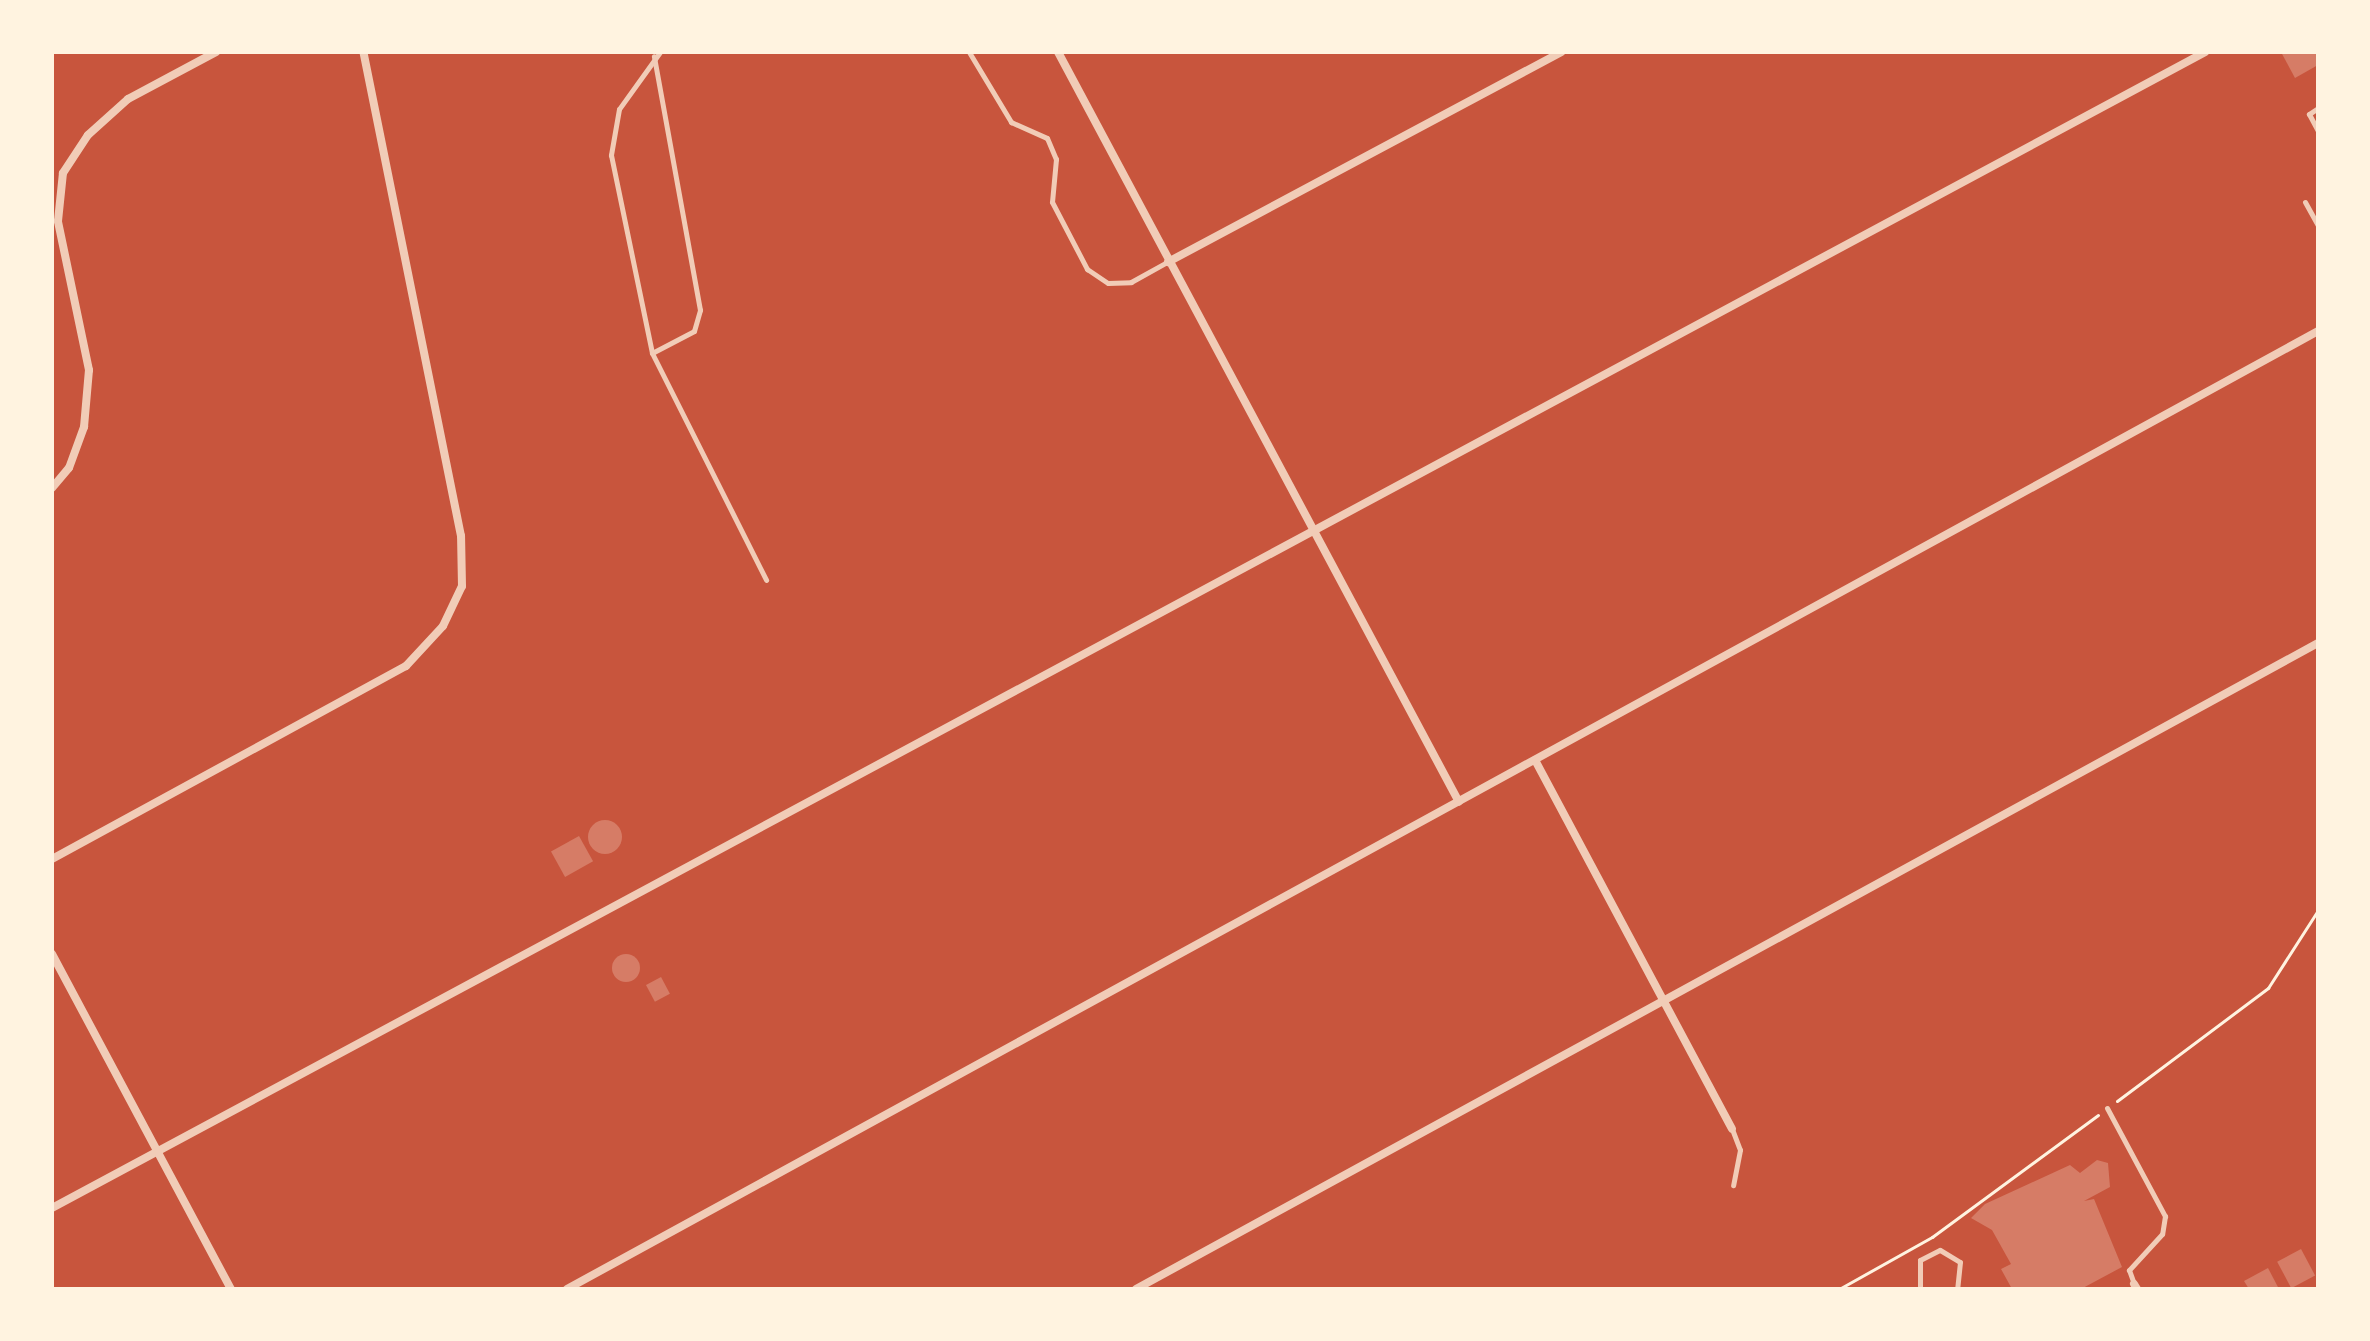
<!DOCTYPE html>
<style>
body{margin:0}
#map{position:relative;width:2370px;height:1341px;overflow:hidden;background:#c8553d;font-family:"Golos Text",sans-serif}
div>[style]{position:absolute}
.building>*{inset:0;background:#d67c66;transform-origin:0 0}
.round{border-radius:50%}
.path>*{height:3px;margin:-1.5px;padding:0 1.5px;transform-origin:1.5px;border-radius:1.5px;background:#fff3e0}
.service>*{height:5px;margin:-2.5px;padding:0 2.5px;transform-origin:2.5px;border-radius:2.5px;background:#f1ccb7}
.minor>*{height:8px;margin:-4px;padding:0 4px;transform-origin:4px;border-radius:4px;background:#f1ccb7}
span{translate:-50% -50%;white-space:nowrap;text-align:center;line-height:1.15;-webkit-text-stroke:6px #fff3e0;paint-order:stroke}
.frame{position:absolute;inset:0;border:54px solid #fff3e0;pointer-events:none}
</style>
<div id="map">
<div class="building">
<i style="clip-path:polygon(2281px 52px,2318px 52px,2318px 65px,2295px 78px)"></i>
<i class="round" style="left:588px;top:820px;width:34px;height:34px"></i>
<i style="left:579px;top:836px;width:29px;height:32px;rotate:61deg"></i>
<i class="round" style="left:612px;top:954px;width:28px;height:28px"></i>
<i style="left:661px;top:977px;width:19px;height:17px;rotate:62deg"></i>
<i style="clip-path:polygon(2097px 1160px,2108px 1163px,2110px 1187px,2084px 1201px,2094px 1199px,2122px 1267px,2081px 1289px,2012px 1289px,2001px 1269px,2011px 1264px,1992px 1230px,1971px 1218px,1985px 1204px,2070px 1165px,2080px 1173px)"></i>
<i style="left:2301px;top:1249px;width:30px;height:27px;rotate:62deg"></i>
<i style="clip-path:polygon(2268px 1268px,2279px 1289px,2249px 1289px,2244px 1281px)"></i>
</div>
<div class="path">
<i style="left:2117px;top:1101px;width:189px;rotate:-36.8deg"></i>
<i style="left:2268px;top:988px;width:93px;rotate:-57.3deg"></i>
<i style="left:1839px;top:1289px;width:107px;rotate:-29.2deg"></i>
<i style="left:1932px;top:1237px;width:206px;rotate:-36.3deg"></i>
</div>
<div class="service">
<i style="left:660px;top:52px;width:70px;rotate:125.7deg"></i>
<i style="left:619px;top:109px;width:47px;rotate:99.9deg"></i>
<i style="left:611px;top:155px;width:202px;rotate:78.3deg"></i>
<i style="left:652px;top:353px;width:254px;rotate:63.3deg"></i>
<i style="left:969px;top:52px;width:82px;rotate:59deg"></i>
<i style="left:1011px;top:122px;width:39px;rotate:24deg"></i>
<i style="left:1047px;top:138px;width:23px;rotate:67deg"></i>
<i style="left:1056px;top:159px;width:43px;rotate:95.3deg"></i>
<i style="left:1052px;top:202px;width:76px;rotate:62.4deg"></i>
<i style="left:1087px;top:269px;width:25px;rotate:34deg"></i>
<i style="left:1108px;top:283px;width:23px;rotate:-2deg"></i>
<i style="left:1131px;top:282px;width:41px;rotate:-29.1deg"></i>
<i style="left:2318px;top:108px;width:11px;rotate:146deg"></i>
<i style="left:2309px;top:114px;width:19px;rotate:62deg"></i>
<i style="left:2305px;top:202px;width:26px;rotate:61deg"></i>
<i style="left:652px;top:353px;width:47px;rotate:-27.6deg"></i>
<i style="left:694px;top:331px;width:22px;rotate:-74deg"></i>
<i style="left:700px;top:310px;width:258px;rotate:-100.3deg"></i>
<i style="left:2107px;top:1108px;width:123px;rotate:61.8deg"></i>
<i style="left:2165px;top:1216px;width:18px;rotate:99deg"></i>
<i style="left:2162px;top:1234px;width:49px;rotate:132.5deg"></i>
<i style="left:2129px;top:1270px;width:15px;rotate:70deg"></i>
<i style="left:1732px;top:1129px;width:22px;rotate:69deg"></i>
<i style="left:1740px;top:1150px;width:36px;rotate:101deg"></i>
<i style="left:1920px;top:1289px;width:29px;rotate:-90deg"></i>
<i style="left:1920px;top:1260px;width:22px;rotate:-27deg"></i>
<i style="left:1940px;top:1250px;width:23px;rotate:31deg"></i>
<i style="left:1960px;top:1262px;width:27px;rotate:96deg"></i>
</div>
<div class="minor">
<i style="left:1058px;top:52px;width:850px;rotate:61.87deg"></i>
<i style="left:1168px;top:262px;width:446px;rotate:-28.1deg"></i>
<i style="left:52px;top:488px;width:26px;rotate:-50deg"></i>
<i style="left:69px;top:468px;width:44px;rotate:-69.9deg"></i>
<i style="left:84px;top:427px;width:57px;rotate:-85deg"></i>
<i style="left:89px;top:370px;width:152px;rotate:-101.8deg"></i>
<i style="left:58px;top:221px;width:48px;rotate:-84.1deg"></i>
<i style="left:63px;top:173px;width:45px;rotate:-56.7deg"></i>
<i style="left:88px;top:135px;width:54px;rotate:-42deg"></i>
<i style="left:128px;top:99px;width:100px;rotate:-28.1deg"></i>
<i style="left:1535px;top:760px;width:418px;rotate:61.9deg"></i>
<i style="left:52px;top:859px;width:403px;rotate:-28.6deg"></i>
<i style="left:406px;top:666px;width:54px;rotate:-47.2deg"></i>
<i style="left:443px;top:626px;width:44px;rotate:-64.6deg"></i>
<i style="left:462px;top:586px;width:50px;rotate:-91.1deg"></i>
<i style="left:461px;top:536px;width:494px;rotate:-101.4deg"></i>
<i style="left:52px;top:954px;width:380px;rotate:61.9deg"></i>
<i style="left:52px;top:1208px;width:2444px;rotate:-28.23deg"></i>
<i style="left:2134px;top:1284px;width:6px;rotate:59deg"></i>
<i style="left:567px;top:1289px;width:1996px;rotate:-28.68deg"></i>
<i style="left:1136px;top:1289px;width:1347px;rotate:-28.66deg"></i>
</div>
<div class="frame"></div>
</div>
